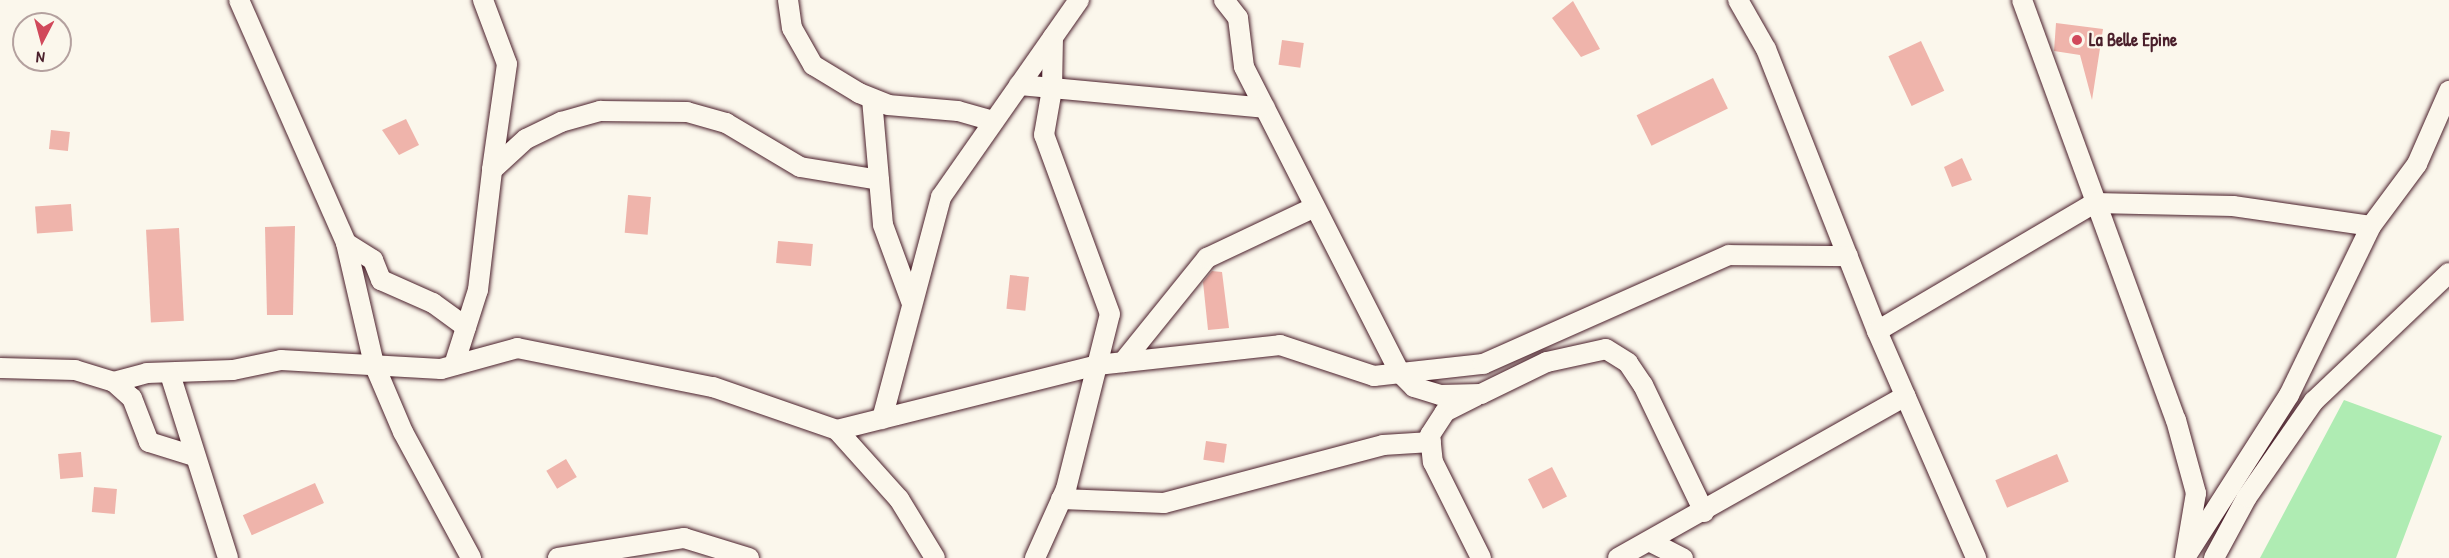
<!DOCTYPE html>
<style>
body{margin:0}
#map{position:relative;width:2449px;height:558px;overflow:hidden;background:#fbf7ec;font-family:"Patrick Hand",sans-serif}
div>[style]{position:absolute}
.green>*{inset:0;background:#afecb3}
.building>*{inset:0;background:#efb4ab;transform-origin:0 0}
.roads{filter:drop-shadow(0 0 2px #4a1f2b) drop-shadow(0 0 2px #4a1f2b)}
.minor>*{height:20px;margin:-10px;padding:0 10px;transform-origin:10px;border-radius:10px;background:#fbf7ec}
.dots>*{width:16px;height:16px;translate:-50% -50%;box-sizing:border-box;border:3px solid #fbf7ec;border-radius:50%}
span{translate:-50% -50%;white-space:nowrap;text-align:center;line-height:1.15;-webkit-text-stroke:4.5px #fbf7ec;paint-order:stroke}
.poi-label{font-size:18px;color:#4a1f2b;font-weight:700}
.left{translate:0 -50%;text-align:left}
.north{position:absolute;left:12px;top:12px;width:60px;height:60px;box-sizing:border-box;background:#fbf7ec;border:2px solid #b4a19f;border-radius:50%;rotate:186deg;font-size:16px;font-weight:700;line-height:24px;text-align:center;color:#4a1f2b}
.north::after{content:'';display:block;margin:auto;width:21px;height:27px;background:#d1495b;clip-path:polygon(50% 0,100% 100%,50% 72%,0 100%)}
</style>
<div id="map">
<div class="green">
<i style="clip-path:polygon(2344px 400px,2442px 436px,2396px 558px,2260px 558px)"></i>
</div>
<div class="building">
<i style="clip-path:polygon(1573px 1px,1600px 49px,1581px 57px,1552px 18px)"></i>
<i style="clip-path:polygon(2056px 23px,2103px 29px,2092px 100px,2080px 55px,2054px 51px)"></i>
<i style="left:1282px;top:40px;width:22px;height:25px;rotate:8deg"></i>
<i style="left:1921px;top:41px;width:55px;height:36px;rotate:65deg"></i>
<i style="left:1713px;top:78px;width:34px;height:85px;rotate:64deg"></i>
<i style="clip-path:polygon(406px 119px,419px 145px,399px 155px,382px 130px)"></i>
<i style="left:51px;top:130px;width:19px;height:19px;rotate:6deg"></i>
<i style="clip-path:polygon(1962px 158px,1972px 180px,1952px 187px,1944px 167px)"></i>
<i style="left:628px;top:195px;width:23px;height:38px;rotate:5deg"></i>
<i style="left:71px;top:204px;width:27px;height:36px;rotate:86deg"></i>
<i style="clip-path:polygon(295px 226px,293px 315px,267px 315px,265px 227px)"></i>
<i style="left:179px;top:228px;width:93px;height:33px;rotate:87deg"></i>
<i style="left:778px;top:241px;width:35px;height:22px;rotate:5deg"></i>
<i style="clip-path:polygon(1212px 271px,1222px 272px,1229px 328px,1208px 330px,1203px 282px)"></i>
<i style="left:1010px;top:275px;width:19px;height:34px;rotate:6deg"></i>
<i style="left:1206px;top:441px;width:21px;height:19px;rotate:8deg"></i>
<i style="left:81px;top:452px;width:25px;height:23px;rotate:85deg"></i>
<i style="left:2057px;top:454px;width:30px;height:67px;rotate:67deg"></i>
<i style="left:566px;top:459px;width:21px;height:23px;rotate:59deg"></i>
<i style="left:1552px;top:467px;width:33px;height:27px;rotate:63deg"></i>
<i style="left:315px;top:483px;width:22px;height:79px;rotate:66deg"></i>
<i style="left:94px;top:487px;width:23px;height:25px;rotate:5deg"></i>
</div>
<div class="roads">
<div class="minor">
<i style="left:239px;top:0;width:266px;rotate:66.2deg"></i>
<i style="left:346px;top:243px;width:124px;rotate:77deg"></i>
<i style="left:374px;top:364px;width:74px;rotate:66.9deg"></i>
<i style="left:403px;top:432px;width:143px;rotate:61.6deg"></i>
<i style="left:483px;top:0;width:68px;rotate:69.4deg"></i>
<i style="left:507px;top:64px;width:107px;rotate:98.1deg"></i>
<i style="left:788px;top:0;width:28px;rotate:82deg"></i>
<i style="left:792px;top:28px;width:43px;rotate:60.4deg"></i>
<i style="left:813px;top:65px;width:54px;rotate:31.3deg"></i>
<i style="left:859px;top:93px;width:31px;rotate:22deg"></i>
<i style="left:888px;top:105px;width:70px;rotate:4.9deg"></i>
<i style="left:958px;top:111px;width:37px;rotate:16deg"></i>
<i style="left:1224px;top:0;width:23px;rotate:52deg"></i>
<i style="left:1238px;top:18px;width:49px;rotate:83deg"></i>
<i style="left:1244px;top:67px;width:343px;rotate:63deg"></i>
<i style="left:1400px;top:373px;width:20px;rotate:45deg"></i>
<i style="left:1414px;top:387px;width:27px;rotate:17deg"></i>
<i style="left:1440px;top:395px;width:41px;rotate:-1.4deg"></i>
<i style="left:1481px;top:394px;width:73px;rotate:-25.9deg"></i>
<i style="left:1547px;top:362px;width:60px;rotate:-12.4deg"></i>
<i style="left:1606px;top:349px;width:26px;rotate:32deg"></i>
<i style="left:1628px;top:363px;width:27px;rotate:56deg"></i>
<i style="left:1643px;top:385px;width:141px;rotate:64.3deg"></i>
<i style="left:1738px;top:0;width:56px;rotate:60.3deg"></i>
<i style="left:1766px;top:49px;width:303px;rotate:68.5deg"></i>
<i style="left:1877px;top:331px;width:248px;rotate:66.4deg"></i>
<i style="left:2022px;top:0;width:447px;rotate:69.9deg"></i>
<i style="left:2176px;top:420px;width:76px;rotate:74.7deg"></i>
<i style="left:2196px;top:493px;width:66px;rotate:99.6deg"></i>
<i style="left:1019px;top:85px;width:247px;rotate:5.3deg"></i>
<i style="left:872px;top:99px;width:126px;rotate:85deg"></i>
<i style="left:883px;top:225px;width:81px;rotate:69.8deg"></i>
<i style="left:346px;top:243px;width:32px;rotate:32deg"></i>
<i style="left:373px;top:260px;width:22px;rotate:68deg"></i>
<i style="left:381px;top:280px;width:57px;rotate:23.9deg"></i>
<i style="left:433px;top:303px;width:41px;rotate:36deg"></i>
<i style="left:1877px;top:331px;width:252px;rotate:-30.5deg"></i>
<i style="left:2094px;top:203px;width:139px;rotate:1.2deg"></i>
<i style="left:2233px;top:206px;width:139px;rotate:8.2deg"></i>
<i style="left:1123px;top:362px;width:134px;rotate:-51.1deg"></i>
<i style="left:1207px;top:258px;width:119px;rotate:-25.3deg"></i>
<i style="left:454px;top:365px;width:79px;rotate:-72.3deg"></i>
<i style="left:478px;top:290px;width:121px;rotate:-83.3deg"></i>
<i style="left:492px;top:170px;width:46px;rotate:-42.4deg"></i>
<i style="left:526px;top:139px;width:39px;rotate:-26deg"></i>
<i style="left:561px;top:122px;width:41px;rotate:-15.8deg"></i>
<i style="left:600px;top:111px;width:87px;rotate:0.7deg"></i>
<i style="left:687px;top:112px;width:41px;rotate:15.8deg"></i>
<i style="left:726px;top:123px;width:86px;rotate:30.7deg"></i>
<i style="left:800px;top:167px;width:80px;rotate:9.3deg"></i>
<i style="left:0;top:368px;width:75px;rotate:1.5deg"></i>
<i style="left:75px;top:370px;width:41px;rotate:17.1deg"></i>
<i style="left:114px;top:382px;width:24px;rotate:42deg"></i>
<i style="left:132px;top:398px;width:47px;rotate:68.9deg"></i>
<i style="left:149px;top:442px;width:47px;rotate:17.3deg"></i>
<i style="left:170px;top:374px;width:193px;rotate:72.5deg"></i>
<i style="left:114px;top:382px;width:34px;rotate:-15deg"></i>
<i style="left:147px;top:373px;width:86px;rotate:-2deg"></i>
<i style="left:233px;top:370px;width:49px;rotate:-11.8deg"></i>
<i style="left:281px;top:360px;width:160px;rotate:3.2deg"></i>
<i style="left:441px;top:369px;width:79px;rotate:-15.4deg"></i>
<i style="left:517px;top:348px;width:200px;rotate:11.3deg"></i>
<i style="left:713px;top:387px;width:131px;rotate:19.1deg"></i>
<i style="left:837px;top:430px;width:268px;rotate:-14deg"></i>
<i style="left:1097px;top:365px;width:184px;rotate:-6.2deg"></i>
<i style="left:1280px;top:345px;width:99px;rotate:18.3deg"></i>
<i style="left:1374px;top:376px;width:110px;rotate:-6.3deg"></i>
<i style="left:1483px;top:364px;width:269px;rotate:-23.9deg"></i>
<i style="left:1729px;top:255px;width:119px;rotate:0.5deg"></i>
<i style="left:1476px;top:396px;width:35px;rotate:153deg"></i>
<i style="left:1445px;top:412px;width:27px;rotate:123deg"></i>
<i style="left:1430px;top:435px;width:27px;rotate:84deg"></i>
<i style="left:1433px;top:462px;width:107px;rotate:63.4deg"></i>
<i style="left:882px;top:419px;width:230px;rotate:-75.1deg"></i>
<i style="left:941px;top:197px;width:241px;rotate:-55deg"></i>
<i style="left:837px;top:430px;width:93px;rotate:48.1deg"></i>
<i style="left:899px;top:499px;width:69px;rotate:58.6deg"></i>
<i style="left:1061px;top:499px;width:103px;rotate:2.2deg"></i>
<i style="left:1164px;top:503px;width:227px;rotate:-14.8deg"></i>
<i style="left:1383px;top:445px;width:48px;rotate:-3.6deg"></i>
<i style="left:1651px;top:542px;width:36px;rotate:27deg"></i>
<i style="left:2186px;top:556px;width:191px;rotate:-57.4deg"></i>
<i style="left:2289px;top:395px;width:188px;rotate:-64.1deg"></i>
<i style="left:2371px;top:226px;width:77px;rotate:-53.4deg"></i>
<i style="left:2417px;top:164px;width:80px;rotate:-66.3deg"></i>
<i style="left:558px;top:558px;width:128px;rotate:-9deg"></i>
<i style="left:684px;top:538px;width:68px;rotate:17.1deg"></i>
<i style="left:1035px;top:558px;width:76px;rotate:-65.8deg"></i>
<i style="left:1066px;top:489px;width:180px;rotate:-75.9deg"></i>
<i style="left:1110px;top:314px;width:191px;rotate:-110.2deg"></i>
<i style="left:1044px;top:135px;width:47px;rotate:-80.1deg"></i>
<i style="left:1052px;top:89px;width:52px;rotate:-88.9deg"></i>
<i style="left:1618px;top:558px;width:330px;rotate:-29.4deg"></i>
<i style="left:2214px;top:558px;width:69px;rotate:-61.6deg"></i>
<i style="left:2247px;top:497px;width:117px;rotate:-55.1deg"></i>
<i style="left:2314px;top:401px;width:186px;rotate:-43.5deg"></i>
</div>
</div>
<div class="dots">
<i style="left:2077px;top:40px;background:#d1495b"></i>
</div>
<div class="poi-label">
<span class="left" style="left:2089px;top:40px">La Belle Epine</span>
</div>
<div class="north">N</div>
</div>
